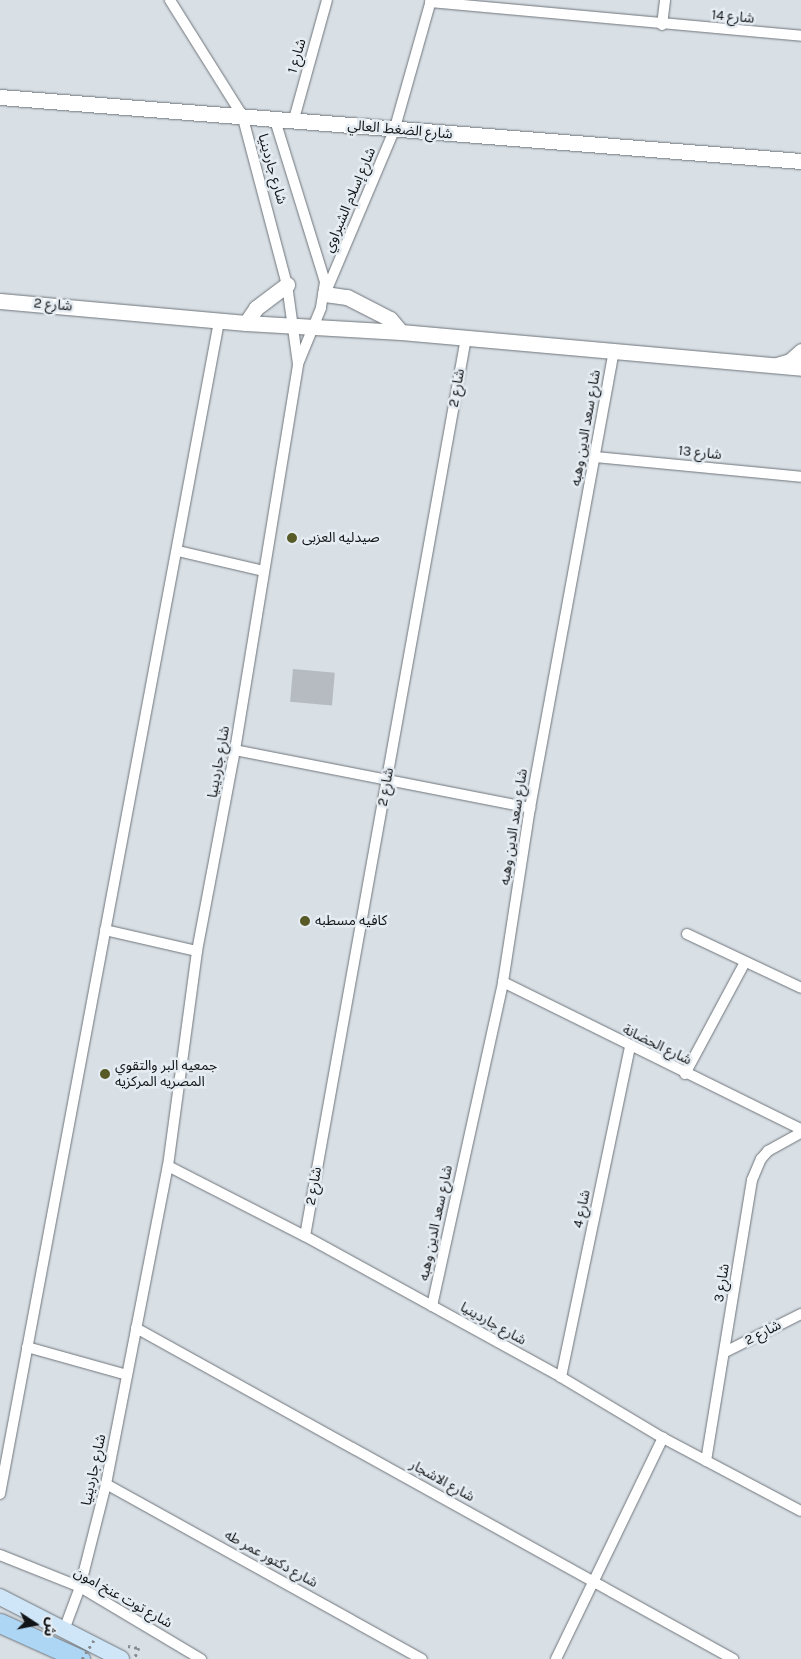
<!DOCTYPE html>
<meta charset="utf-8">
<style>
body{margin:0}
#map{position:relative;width:801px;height:1659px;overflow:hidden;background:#d8dfe5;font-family:Karla,"Noto Sans Arabic",sans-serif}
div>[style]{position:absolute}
.building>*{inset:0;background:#b5bbc1;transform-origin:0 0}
.path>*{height:2.5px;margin-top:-1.25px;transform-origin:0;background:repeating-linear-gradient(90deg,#868c90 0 2.5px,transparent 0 6.5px)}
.roads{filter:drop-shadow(0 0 1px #6f757a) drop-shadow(0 0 1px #6f757a)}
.street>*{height:10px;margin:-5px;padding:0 5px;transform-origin:5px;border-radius:5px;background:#fff}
.secondary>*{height:15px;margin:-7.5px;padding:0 7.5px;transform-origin:7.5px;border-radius:7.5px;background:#fff}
.primary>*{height:16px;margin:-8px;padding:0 8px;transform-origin:8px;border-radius:8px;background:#cee6f8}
.highway>*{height:19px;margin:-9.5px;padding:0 9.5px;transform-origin:9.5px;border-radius:9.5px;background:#add5f4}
.path-bridge>*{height:2.5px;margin-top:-1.25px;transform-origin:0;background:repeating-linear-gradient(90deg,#868c90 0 2.5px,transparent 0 6.5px)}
.dots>*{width:14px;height:14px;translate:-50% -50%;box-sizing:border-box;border:2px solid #e5ecf2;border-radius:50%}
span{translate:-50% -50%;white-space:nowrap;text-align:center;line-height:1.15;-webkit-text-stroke:5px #e5ecf2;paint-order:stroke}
.street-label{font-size:14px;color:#111416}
.poi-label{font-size:14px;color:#111416}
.left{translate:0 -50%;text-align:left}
.north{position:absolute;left:10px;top:1599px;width:50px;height:50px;-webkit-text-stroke:4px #e5ecf2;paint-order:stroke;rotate:101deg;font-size:14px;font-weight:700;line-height:20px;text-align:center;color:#111416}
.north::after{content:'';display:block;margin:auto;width:18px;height:22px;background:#111416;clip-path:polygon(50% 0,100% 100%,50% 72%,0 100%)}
</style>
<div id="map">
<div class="building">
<i style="left:293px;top:669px;width:42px;height:33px;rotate:5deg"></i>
</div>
<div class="path">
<i style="left:128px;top:1646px;width:11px;rotate:10deg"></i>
<i style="left:139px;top:1648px;width:11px;rotate:112deg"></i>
</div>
<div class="roads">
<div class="street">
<i style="left:430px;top:2px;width:373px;rotate:5.2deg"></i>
<i style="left:662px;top:25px;width:25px;rotate:-83deg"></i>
<i style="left:274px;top:117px;width:173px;rotate:72.8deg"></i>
<i style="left:325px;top:282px;width:26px;rotate:99deg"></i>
<i style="left:321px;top:308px;width:61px;rotate:112.3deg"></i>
<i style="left:294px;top:119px;width:123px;rotate:-74.5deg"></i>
<i style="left:325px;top:294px;width:177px;rotate:-67.1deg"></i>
<i style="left:394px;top:131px;width:136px;rotate:-74.2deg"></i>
<i style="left:595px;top:457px;width:207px;rotate:5.5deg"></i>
<i style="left:178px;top:551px;width:88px;rotate:13.1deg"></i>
<i style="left:235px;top:750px;width:301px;rotate:11.1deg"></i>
<i style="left:105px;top:930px;width:94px;rotate:12.9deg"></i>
<i style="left:687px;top:934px;width:126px;rotate:25.3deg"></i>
<i style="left:503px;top:982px;width:332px;rotate:26.3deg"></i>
<i style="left:685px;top:1074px;width:127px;rotate:-61.8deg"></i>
<i style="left:168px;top:1166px;width:154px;rotate:27.1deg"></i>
<i style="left:305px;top:1236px;width:292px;rotate:28.8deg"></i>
<i style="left:561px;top:1377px;width:119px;rotate:30.9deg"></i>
<i style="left:663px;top:1438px;width:156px;rotate:27.9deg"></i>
<i style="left:305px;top:1236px;width:912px;rotate:-79.84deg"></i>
<i style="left:432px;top:1306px;width:332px;rotate:-77.6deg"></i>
<i style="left:503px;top:982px;width:176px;rotate:-81.2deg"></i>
<i style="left:530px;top:808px;width:466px;rotate:-79.6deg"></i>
<i style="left:136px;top:1328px;width:683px;rotate:29.01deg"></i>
<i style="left:27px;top:1347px;width:104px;rotate:15.6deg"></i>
<i style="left:725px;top:1352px;width:85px;rotate:-26.6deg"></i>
<i style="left:561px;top:1377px;width:337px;rotate:-78.2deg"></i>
<i style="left:706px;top:1461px;width:285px;rotate:-80.7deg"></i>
<i style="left:752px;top:1180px;width:23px;rotate:-67deg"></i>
<i style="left:761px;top:1159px;width:11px;rotate:-49deg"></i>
<i style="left:768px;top:1151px;width:38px;rotate:-29deg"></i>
<i style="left:106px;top:1484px;width:361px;rotate:29deg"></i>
<i style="left:0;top:1494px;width:1193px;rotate:-79.42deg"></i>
<i style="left:0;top:1555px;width:86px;rotate:21.8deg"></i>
<i style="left:80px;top:1587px;width:141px;rotate:30.8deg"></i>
<i style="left:64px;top:1630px;width:46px;rotate:-69.6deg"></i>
<i style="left:80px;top:1587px;width:106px;rotate:-75.8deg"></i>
<i style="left:106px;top:1484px;width:324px;rotate:-79deg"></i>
<i style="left:168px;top:1166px;width:217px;rotate:-82.3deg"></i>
<i style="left:197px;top:951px;width:205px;rotate:-79.3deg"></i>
<i style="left:235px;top:750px;width:391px;rotate:-80.7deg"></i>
<i style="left:298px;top:364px;width:80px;rotate:-97.9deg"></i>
<i style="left:287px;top:285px;width:176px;rotate:-104.8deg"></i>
<i style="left:242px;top:115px;width:136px;rotate:-122.1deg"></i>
<i style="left:556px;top:1659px;width:246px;rotate:-64.2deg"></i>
</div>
<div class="secondary">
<i style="left:0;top:97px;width:804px;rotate:4.57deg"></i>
<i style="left:325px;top:294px;width:22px;rotate:8deg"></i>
<i style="left:347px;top:297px;width:48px;rotate:27.1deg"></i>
<i style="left:390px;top:319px;width:17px;rotate:50deg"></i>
<i style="left:0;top:301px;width:247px;rotate:5.1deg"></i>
<i style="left:246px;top:323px;width:155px;rotate:3.3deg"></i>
<i style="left:401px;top:332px;width:402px;rotate:5.1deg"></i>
<i style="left:246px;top:323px;width:18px;rotate:-56deg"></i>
<i style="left:256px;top:308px;width:39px;rotate:-37deg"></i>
<i style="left:777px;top:365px;width:14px;rotate:-17deg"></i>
<i style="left:790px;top:361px;width:15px;rotate:-42deg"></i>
</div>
<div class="primary">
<i style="left:0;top:1597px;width:136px;rotate:27.1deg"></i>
</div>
<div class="highway">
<i style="left:0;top:1623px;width:88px;rotate:24.2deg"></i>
</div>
</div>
<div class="path-bridge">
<i style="left:82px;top:1659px;width:22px;rotate:-58deg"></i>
</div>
<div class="dots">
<i style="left:292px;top:538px;background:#575a27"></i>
<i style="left:305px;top:921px;background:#575a27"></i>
<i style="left:105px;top:1074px;background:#575a27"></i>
</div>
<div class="street-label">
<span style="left:733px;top:17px;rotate:5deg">شارع 14</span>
<span style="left:297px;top:56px;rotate:-74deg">شارع 1</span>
<span style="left:400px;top:130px;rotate:5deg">شارع الضغط العالي</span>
<span style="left:272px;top:169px;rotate:74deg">شارع جاردينيا</span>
<span style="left:350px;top:200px;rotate:-67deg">شارع إسلام الشبراوي</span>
<span style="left:53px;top:305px;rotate:5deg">شارع 2</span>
<span style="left:457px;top:388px;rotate:-80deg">شارع 2</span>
<span style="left:586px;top:428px;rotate:-80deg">شارع سعد الدين وهبه</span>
<span style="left:700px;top:453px;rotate:6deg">شارع 13</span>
<span style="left:219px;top:762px;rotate:-80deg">شارع جاردينيا</span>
<span style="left:386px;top:787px;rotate:-80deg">شارع 2</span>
<span style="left:514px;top:827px;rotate:-81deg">شارع سعد الدين وهبه</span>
<span style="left:657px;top:1045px;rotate:26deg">شارع الحضانة</span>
<span style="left:314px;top:1186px;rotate:-80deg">شارع 2</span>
<span style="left:582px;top:1209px;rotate:-78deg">شارع 4</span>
<span style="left:436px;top:1223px;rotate:-78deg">شارع سعد الدين وهبه</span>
<span style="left:722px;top:1283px;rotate:-81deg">شارع 3</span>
<span style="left:493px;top:1324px;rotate:29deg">شارع جاردينيا</span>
<span style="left:763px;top:1333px;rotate:-27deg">شارع 2</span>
<span style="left:94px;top:1470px;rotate:-78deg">شارع جاردينيا</span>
<span style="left:442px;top:1481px;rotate:29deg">شارع الاشجار</span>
<span style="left:271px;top:1559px;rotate:29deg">شارع دكتور عمر طه</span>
<span style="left:123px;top:1598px;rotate:29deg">شارع توت عنخ امون</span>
</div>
<div class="poi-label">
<span class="left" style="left:302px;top:538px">صيدليه العزبى</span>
<span class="left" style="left:315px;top:921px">كافيه مسطبه</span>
<span class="left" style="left:115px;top:1074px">جمعيه البر والتقوي<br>المصريه المركزيه</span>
</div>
<div class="north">ش</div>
</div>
